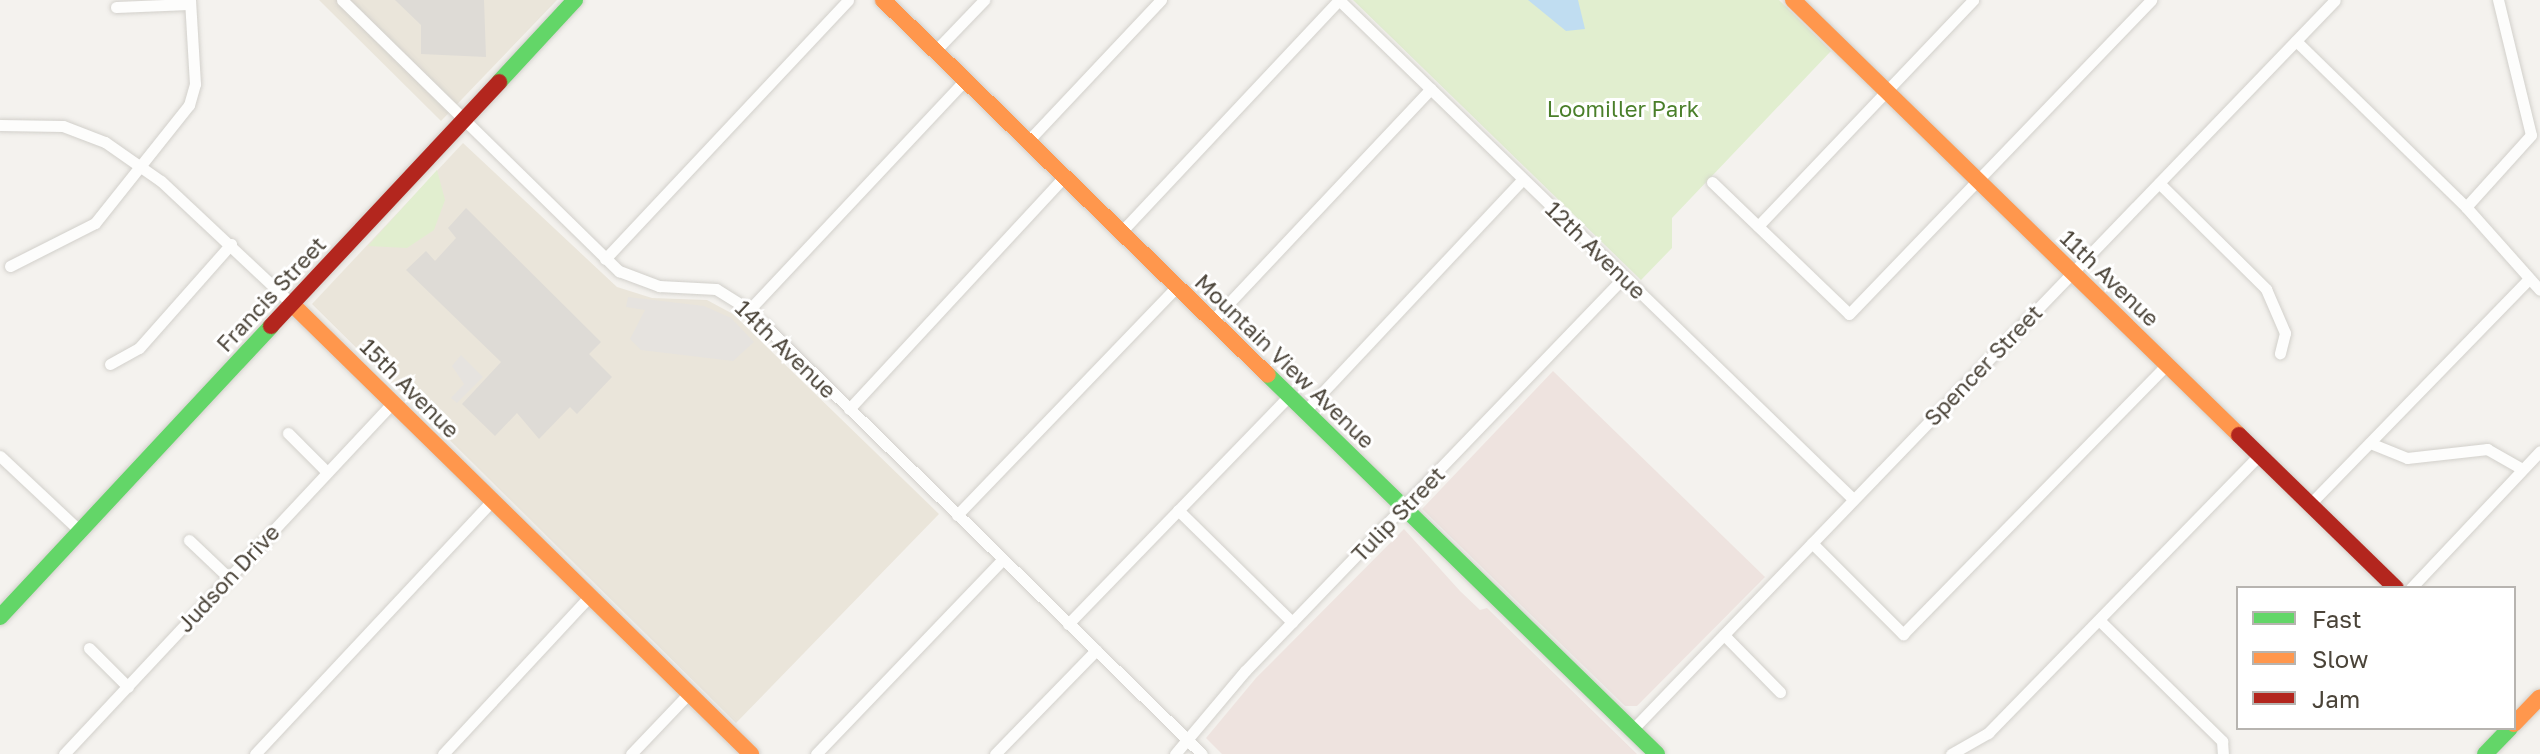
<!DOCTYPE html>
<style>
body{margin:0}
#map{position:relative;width:2540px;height:754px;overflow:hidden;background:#f4f2ee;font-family:"Golos Text",sans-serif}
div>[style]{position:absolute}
.education>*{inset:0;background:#eae5da}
.medical>*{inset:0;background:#eee3df}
.green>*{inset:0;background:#e1eecf}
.parking>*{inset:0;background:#e6e3df}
.water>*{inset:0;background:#c0ddf1}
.building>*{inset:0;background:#dedbd6}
.roads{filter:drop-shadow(0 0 2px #d2d0cb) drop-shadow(0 0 2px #d2d0cb)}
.street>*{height:11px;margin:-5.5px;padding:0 5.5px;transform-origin:5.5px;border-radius:5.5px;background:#fdfdfc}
.fast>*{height:16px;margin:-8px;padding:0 8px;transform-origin:8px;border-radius:8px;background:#63d668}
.slow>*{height:16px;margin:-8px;padding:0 8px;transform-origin:8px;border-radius:8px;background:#ff974d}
.jam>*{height:16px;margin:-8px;padding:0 8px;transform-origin:8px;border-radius:8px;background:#b3261e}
span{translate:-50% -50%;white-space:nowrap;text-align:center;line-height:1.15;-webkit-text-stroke:6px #fff;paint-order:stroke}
.park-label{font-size:22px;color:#4a7f2a}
.street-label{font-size:22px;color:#4b4439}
.legend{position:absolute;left:2236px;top:586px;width:280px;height:144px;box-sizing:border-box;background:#fff;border:2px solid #b7b4b0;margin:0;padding:10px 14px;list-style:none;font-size:24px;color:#4b4439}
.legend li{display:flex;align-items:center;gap:16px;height:40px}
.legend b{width:40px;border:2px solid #b7b4b0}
</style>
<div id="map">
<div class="education">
<i style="clip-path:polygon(319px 0,557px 0,441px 121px)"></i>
<i style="clip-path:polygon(463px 143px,617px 287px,652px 298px,707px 300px,733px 314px,939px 514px,736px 723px,312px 304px)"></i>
</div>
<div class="medical">
<i style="clip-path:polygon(1553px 371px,1765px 577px,1637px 706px,1625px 706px,1422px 509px)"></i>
<i style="clip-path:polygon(1404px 529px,1460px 591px,1480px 610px,1487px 608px,1637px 754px,1222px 754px,1206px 738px,1256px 678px)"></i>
</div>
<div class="green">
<i style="clip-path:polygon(1353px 0,1779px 0,1831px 51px,1672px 218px,1672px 248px,1641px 280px)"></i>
<i style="clip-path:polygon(437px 170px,445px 200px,434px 230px,407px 248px,368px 246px)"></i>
</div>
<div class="parking">
<i style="clip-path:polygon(628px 297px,704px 306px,731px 318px,754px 342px,733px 361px,641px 350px,630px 339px,645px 310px,626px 307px)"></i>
<i style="clip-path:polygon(461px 355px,483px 377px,457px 403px,451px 398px,464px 384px,452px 366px)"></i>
</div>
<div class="water">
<i style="clip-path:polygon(1528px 0,1578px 0,1585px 29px,1566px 31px)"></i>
</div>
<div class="building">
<i style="clip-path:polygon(395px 0,484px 0,486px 57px,421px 54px,421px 25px)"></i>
<i style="clip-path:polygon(466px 208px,601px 342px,589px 354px,612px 377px,577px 414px,570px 407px,539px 439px,517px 413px,495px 436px,462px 404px,501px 362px,406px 270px,426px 251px,435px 261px,456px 238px,448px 228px)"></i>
</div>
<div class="roads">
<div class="street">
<i style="left:342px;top:0;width:388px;rotate:44.4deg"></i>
<i style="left:619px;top:271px;width:43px;rotate:20.6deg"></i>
<i style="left:659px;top:286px;width:57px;rotate:3deg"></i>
<i style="left:716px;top:289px;width:39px;rotate:32deg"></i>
<i style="left:749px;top:310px;width:634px;rotate:44.43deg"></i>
<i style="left:1339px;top:0;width:716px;rotate:44.15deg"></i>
<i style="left:116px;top:7px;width:73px;rotate:-2.4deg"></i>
<i style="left:2296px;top:41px;width:238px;rotate:44.3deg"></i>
<i style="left:2466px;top:207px;width:111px;rotate:48.3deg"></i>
<i style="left:935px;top:51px;width:71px;rotate:-46.1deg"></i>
<i style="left:0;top:125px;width:63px;rotate:0.9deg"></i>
<i style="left:63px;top:126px;width:45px;rotate:20.9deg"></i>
<i style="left:105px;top:142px;width:68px;rotate:34.9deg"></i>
<i style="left:161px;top:181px;width:180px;rotate:43.2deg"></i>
<i style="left:1028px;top:141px;width:194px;rotate:-46.7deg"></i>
<i style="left:1712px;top:182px;width:190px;rotate:43.9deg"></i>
<i style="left:1849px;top:314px;width:436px;rotate:-46.1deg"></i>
<i style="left:2159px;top:183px;width:151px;rotate:44.7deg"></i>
<i style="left:2266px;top:289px;width:48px;rotate:66.6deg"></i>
<i style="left:2285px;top:333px;width:21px;rotate:104deg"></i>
<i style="left:2466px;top:207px;width:97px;rotate:-47.9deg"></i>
<i style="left:2531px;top:135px;width:139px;rotate:-103.7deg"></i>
<i style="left:1758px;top:226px;width:312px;rotate:-46.4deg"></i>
<i style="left:1121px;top:232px;width:318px;rotate:-46.8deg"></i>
<i style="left:605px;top:259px;width:355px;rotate:-46.8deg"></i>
<i style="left:10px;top:266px;width:95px;rotate:-26.8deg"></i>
<i style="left:95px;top:223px;width:151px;rotate:-51.5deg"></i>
<i style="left:189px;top:105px;width:22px;rotate:-74deg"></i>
<i style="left:195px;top:84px;width:84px;rotate:-93.4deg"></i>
<i style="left:749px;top:310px;width:316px;rotate:-46.8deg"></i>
<i style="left:1212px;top:321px;width:319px;rotate:-46.7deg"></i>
<i style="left:110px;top:364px;width:33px;rotate:-29deg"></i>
<i style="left:139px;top:348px;width:139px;rotate:-48.5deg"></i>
<i style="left:849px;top:409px;width:316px;rotate:-47.2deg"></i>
<i style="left:1305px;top:411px;width:318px;rotate:-46.8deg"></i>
<i style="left:288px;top:433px;width:55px;rotate:45deg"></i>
<i style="left:2370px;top:443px;width:40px;rotate:22deg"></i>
<i style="left:2407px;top:458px;width:81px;rotate:-6.4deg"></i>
<i style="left:2487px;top:449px;width:40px;rotate:29.7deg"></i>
<i style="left:0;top:456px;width:110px;rotate:43.2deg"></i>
<i style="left:2310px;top:504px;width:314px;rotate:-45.8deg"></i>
<i style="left:1178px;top:510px;width:160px;rotate:44.5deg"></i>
<i style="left:957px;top:515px;width:318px;rotate:-46.1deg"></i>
<i style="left:189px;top:540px;width:55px;rotate:43.5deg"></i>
<i style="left:1812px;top:543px;width:129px;rotate:45deg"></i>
<i style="left:1903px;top:634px;width:378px;rotate:-45.6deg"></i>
<i style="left:2411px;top:588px;width:188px;rotate:-46.7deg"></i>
<i style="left:2099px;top:620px;width:173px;rotate:44.5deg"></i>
<i style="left:2222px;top:741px;width:13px;rotate:86deg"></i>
<i style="left:1068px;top:624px;width:318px;rotate:-45.9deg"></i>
<i style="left:1724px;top:635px;width:80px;rotate:45.5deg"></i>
<i style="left:89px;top:648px;width:55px;rotate:45deg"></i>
<i style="left:1632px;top:730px;width:1013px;rotate:-46.08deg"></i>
<i style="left:64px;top:754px;width:482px;rotate:-46.9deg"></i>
<i style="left:255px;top:754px;width:348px;rotate:-46.9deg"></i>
<i style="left:443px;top:754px;width:216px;rotate:-47.1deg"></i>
<i style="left:631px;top:754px;width:84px;rotate:-46.4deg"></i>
<i style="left:816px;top:754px;width:269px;rotate:-46.2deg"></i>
<i style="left:995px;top:754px;width:145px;rotate:-45.8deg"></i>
<i style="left:1175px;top:754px;width:109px;rotate:-49.9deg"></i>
<i style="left:1245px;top:671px;width:547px;rotate:-46.11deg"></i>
<i style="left:1951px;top:754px;width:43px;rotate:-29.6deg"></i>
<i style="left:1988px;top:733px;width:388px;rotate:-45.7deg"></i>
</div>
<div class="fast">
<i style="left:499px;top:82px;width:112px;rotate:-47.2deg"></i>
<i style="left:1268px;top:375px;width:543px;rotate:44.25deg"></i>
<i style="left:0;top:617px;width:398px;rotate:-47deg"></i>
<i style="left:2485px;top:754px;width:36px;rotate:-46deg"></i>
</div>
<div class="slow">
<i style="left:883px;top:0;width:537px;rotate:44.25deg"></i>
<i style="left:1793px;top:0;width:623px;rotate:44.28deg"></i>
<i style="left:292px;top:304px;width:643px;rotate:44.43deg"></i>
<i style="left:2514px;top:724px;width:37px;rotate:-46deg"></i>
</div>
<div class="jam">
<i style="left:271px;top:326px;width:334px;rotate:-46.9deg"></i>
<i style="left:2239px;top:435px;width:219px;rotate:44.3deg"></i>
</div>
</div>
<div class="park-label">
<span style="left:1623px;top:109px">Loomiller Park</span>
</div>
<div class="street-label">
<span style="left:1596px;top:250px;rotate:44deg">12th Avenue</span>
<span style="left:2110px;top:278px;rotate:44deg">11th Avenue</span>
<span style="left:271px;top:294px;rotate:-47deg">Francis Street</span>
<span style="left:786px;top:349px;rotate:44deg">14th Avenue</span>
<span style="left:1285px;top:361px;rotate:44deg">Mountain View Avenue</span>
<span style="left:1983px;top:365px;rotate:-46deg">Spencer Street</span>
<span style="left:410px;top:388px;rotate:45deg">15th Avenue</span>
<span style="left:1398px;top:514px;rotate:-46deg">Tulip Street</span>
<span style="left:228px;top:578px;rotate:-47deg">Judson Drive</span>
</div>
<ul class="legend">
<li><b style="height:10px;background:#63d668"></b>Fast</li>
<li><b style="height:10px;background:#ff974d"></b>Slow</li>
<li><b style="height:10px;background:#b3261e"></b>Jam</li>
</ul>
</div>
